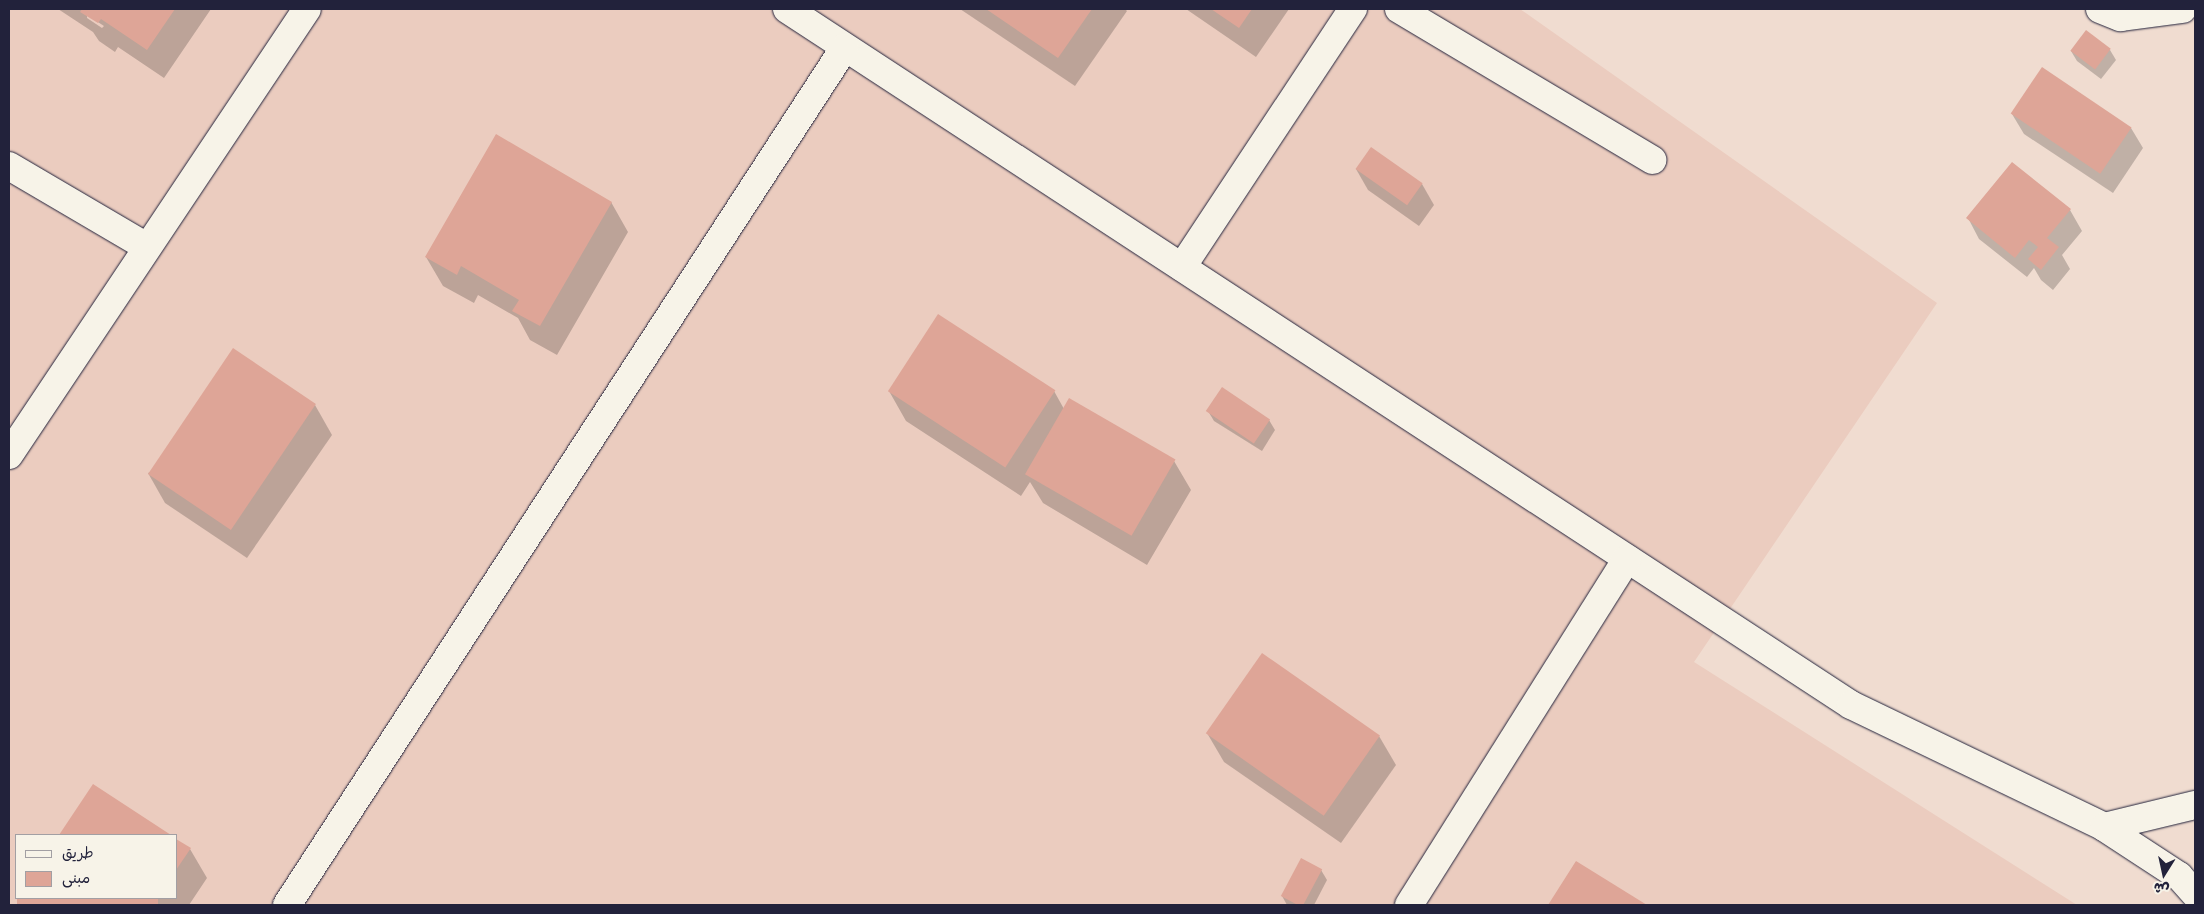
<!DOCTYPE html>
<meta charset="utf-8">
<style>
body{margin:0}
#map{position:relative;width:2204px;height:914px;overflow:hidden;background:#f0dcd0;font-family:"Shantell Sans","Playpen Sans Arabic",sans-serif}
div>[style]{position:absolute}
.built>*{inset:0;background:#ebccbf}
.shadow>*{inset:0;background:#0003}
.building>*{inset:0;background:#dea597;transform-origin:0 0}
.roads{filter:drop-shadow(0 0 1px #22223b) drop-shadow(0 0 1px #22223b)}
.minor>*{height:28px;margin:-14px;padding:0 14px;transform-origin:14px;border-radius:14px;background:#f7f3e8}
span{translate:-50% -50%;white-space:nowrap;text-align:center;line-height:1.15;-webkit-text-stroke:4px #f7f3e8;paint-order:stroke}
.frame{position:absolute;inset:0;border:10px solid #22223b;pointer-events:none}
.legend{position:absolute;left:15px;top:834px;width:162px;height:65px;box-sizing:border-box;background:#f7f3e8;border:1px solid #a29fa3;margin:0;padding:6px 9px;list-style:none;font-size:15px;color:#22223b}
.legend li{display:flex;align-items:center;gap:10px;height:25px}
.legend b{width:25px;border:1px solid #a29fa3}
.north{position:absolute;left:2139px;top:849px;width:50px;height:50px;-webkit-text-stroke:4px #f7f3e8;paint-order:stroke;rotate:190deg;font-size:14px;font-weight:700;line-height:20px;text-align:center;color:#22223b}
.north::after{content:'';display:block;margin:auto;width:18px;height:22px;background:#22223b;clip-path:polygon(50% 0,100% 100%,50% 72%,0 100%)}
</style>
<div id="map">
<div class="built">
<i style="clip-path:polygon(evenodd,9px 9px,1520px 9px,1937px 303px,1694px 662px,2077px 905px,9px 905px,9px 9px,16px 835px,176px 835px,176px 898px,16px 898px,16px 835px)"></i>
</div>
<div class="shadow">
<i style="clip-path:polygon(evenodd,58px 9px,211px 9px,164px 78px,118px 47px,115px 52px,99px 41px,93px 32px,58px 9px,87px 15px,104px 26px,102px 28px,87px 18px,87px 15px)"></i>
<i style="clip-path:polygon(960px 9px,1125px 9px,1127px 11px,1075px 86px)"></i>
<i style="clip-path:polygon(1186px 9px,1289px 9px,1256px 57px)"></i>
<i style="clip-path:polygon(2110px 50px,2116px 60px,2101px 79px,2077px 61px,2071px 51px)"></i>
<i style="clip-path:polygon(2012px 114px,2131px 128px,2143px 148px,2113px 193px,2024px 134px)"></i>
<i style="clip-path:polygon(2012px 164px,2070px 210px,2082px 231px,2062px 255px,2070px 269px,2053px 290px,2041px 280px,2034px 268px,2027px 277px,1979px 239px,1968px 218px)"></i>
<i style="clip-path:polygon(1356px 169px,1422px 184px,1434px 205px,1419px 226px,1368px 190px)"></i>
<i style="clip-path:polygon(611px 202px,628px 232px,557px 355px,530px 340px,518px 318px,478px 295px,474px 303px,443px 286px,426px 257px)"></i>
<i style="clip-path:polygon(889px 391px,1054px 391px,1064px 409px,1174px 461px,1191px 490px,1147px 565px,1043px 503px,1030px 482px,1021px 496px,906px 421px)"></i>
<i style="clip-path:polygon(315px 405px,332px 435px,247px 558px,165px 503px,148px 473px)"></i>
<i style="clip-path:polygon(1208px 411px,1269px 420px,1275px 430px,1262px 451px,1214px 421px)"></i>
<i style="clip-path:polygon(1207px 733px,1379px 736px,1396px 765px,1341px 843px,1224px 762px)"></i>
<i style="clip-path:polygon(93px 786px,169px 835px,60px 835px)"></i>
<i style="clip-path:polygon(176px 840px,190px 849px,207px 878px,189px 905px,23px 905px,19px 898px,176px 898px)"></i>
<i style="clip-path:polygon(1576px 862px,1645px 905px,1549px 905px)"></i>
<i style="clip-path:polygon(1321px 870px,1327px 880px,1314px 905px,1287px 905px,1282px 896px)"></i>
</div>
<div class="building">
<i style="clip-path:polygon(82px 9px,175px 9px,147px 50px,101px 19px,98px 23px,80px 12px)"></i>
<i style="clip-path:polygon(986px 9px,1092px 9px,1058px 58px)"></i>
<i style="clip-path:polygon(1211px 9px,1252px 9px,1239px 28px)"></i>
<i style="left:2086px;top:30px;width:31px;height:26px;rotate:37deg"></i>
<i style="left:2042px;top:67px;width:108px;height:56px;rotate:34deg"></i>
<i style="clip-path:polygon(496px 134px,612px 202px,540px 326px,512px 311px,519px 300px,461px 266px,457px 275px,425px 257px)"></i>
<i style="left:1371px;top:147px;width:63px;height:27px;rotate:35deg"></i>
<i style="clip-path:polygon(2012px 162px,2071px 209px,2047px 238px,2059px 247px,2041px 270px,2028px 259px,2038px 247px,2029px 240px,2015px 258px,1966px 218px)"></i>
<i style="left:938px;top:314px;width:140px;height:92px;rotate:33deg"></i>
<i style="left:233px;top:348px;width:100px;height:152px;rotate:34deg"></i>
<i style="left:1222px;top:387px;width:58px;height:29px;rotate:34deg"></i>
<i style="left:1069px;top:398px;width:123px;height:88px;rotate:30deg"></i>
<i style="left:1262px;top:653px;width:144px;height:98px;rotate:35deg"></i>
<i style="clip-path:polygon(93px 784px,171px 835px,59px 835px)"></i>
<i style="clip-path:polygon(176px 839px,191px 848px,176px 870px)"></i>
<i style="left:1301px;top:858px;width:24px;height:43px;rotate:28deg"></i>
<i style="clip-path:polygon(1576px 861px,1647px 905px,1548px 905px)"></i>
<i style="left:17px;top:898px;width:141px;height:13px"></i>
</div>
<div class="roads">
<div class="minor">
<i style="left:787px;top:9px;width:1271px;rotate:33.19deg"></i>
<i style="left:1851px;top:705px;width:281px;rotate:25.7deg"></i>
<i style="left:2104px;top:827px;width:90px;rotate:33.2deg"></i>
<i style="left:2179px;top:876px;width:24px;rotate:48deg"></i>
<i style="left:1399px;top:9px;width:295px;rotate:30.8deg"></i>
<i style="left:2100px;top:9px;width:22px;rotate:22deg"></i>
<i style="left:2120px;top:17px;width:63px;rotate:-7.4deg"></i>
<i style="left:9px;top:166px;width:160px;rotate:30.4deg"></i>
<i style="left:1182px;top:267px;width:310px;rotate:-56.5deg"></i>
<i style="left:9px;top:455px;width:536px;rotate:-56.25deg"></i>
<i style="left:2104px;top:827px;width:94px;rotate:-13.6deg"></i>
<i style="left:287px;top:905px;width:1023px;rotate:-56.96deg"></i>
<i style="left:1409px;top:905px;width:409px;rotate:-57.8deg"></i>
</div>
</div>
<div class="frame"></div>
<ul class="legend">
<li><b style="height:6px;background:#f7f3e8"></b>طريق</li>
<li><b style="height:14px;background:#dea597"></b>مبنى</li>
</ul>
<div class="north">ش</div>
</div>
